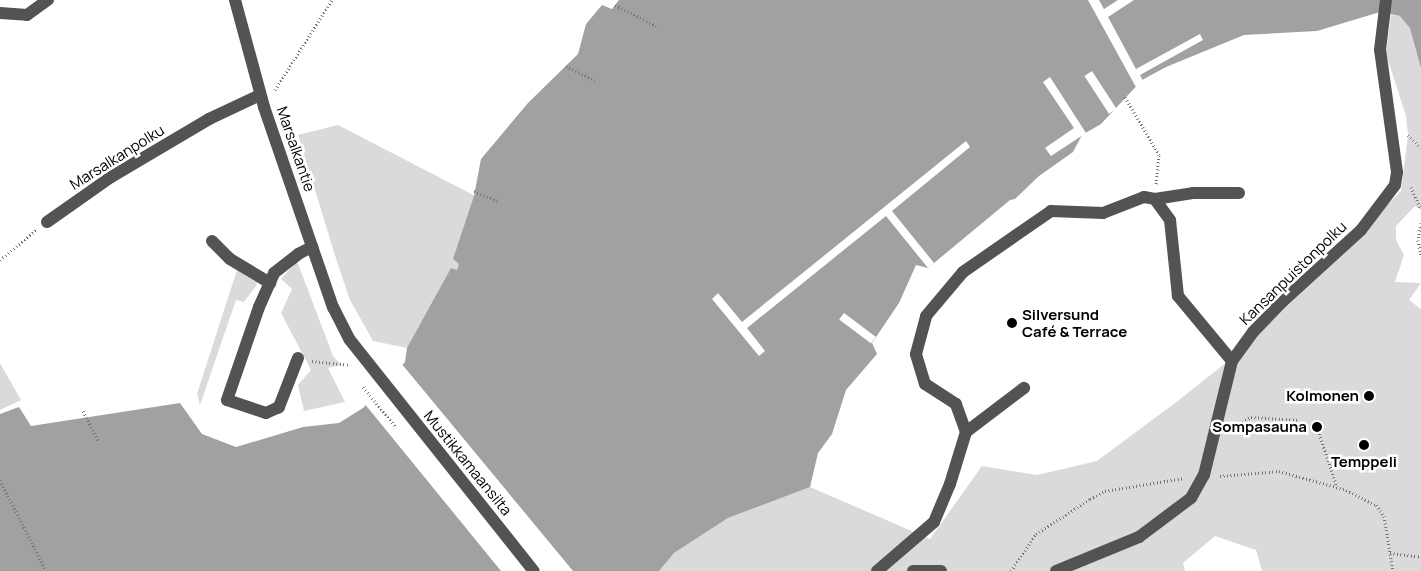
<!DOCTYPE html>
<meta charset="utf-8">
<style>
body{margin:0}
#map{position:relative;width:1421px;height:571px;overflow:hidden;background:#fff;font-family:Manrope,sans-serif}
div>[style]{position:absolute}
.green>*{inset:0;background:#dadada}
.water>*{inset:0;background:#a1a1a1}
.pier>*{inset:0;background:#fff;transform-origin:0 0}
.path>*{height:3px;margin-top:-1.5px;transform-origin:0;background:repeating-linear-gradient(90deg,#757575 0 1px,transparent 0 3.5px)}
.minor>*{height:12px;margin:-6px;padding:0 6px;transform-origin:6px;border-radius:6px;background:#535353}
.dots>*{width:14px;height:14px;translate:-50% -50%;box-sizing:border-box;border:2px solid #fff;border-radius:50%}
span{translate:-50% -50%;white-space:nowrap;text-align:center;line-height:1.15;-webkit-text-stroke:5px #fff;paint-order:stroke}
.street-label{font-size:15px;color:#000}
.poi-label{font-size:15px;color:#000;font-weight:700}
.left{translate:0 -50%;text-align:left}
.right{translate:-100% -50%;text-align:right}
</style>
<div id="map">
<div class="green">
<i style="clip-path:polygon(1421px 0,1421px 210px,1415px 206px,1396px 226px,1396px 240px,1404px 255px,1395px 282px,1421px 283px,1409px 300px,1421px 309px,1421px 571px,1262px 571px,1256px 550px,1215px 536px,1183px 563px,1185px 571px,659px 571px,674px 553px,728px 518px,810px 487px,930px 539px,982px 466px,1037px 475px,1097px 461px,1179px 400px,1242px 350px,1401px 191px,1408px 135px,1406px 116px,1386px 54px,1391px 15px,1400px 16px)"></i>
<i style="clip-path:polygon(338px 125px,485px 201px,488px 209px,457px 270px,451px 268px,412px 355px,407px 348px,373px 341px,350px 300px,338px 265px,298px 135px)"></i>
<i style="clip-path:polygon(297px 261px,333px 356px,341px 365px,328px 368px,345px 402px,304px 411px,298px 385px,311px 370px,281px 313px,292px 289px,281px 279px)"></i>
<i style="clip-path:polygon(237px 270px,257px 282px,256px 286px,244px 302px,236px 300px,200px 405px,197px 394px)"></i>
<i style="clip-path:polygon(0 363px,21px 400px,0 410px)"></i>
</div>
<div class="water">
<i style="clip-path:polygon(619px 0,1421px 0,1421px 68px,1410px 28px,1400px 16px,1380px 12px,1317px 31px,1244px 35px,1166px 67px,1142px 80px,1101px 124px,1082px 135px,1073px 152px,1039px 176px,1015px 199px,1010px 200px,928px 268px,916px 265px,899px 303px,872px 343px,877px 354px,846px 390px,832px 434px,818px 453px,810px 487px,728px 518px,674px 553px,659px 571px,0 571px,0 414px,19px 407px,31px 426px,180px 403px,202px 434px,236px 447px,303px 427px,339px 423px,363px 408px,405px 362px,407px 348px,451px 268px,457px 270px,459px 264px,453px 259px,474px 196px,481px 159px,528px 103px,578px 54px,586px 24px,602px 5px,612px 9px)"></i>
</div>
<div class="pier">
<i style="clip-path:polygon(1088px 0,1099px 0,1104px 9px,1118px 0,1134px 0,1108px 17px,1136px 69px,1200px 34px,1203px 40px,1140px 75px,1144px 83px,1137px 89px)"></i>
<i style="left:1092px;top:71px;width:45px;height:9px;rotate:57deg"></i>
<i style="clip-path:polygon(1050px 77px,1086px 133px,1051px 156px,1045px 148px,1074px 128px,1043px 82px)"></i>
<i style="clip-path:polygon(966px 141px,970px 147px,892px 211px,934px 263px,928px 268px,886px 216px,747px 328px,765px 351px,759px 356px,712px 299px,718px 293px,742px 322px)"></i>
<i style="left:844px;top:313px;width:40px;height:8px;rotate:37deg"></i>
<i style="clip-path:polygon(401px 363px,573px 571px,501px 571px,364px 403px)"></i>
</div>
<div class="path">
<i style="left:615px;top:5px;width:46px;rotate:27.1deg"></i>
<i style="left:566px;top:66px;width:32px;rotate:26deg"></i>
<i style="left:275px;top:90px;width:107px;rotate:-57.7deg"></i>
<i style="left:1125px;top:97px;width:67px;rotate:59.6deg"></i>
<i style="left:1159px;top:155px;width:30px;rotate:96deg"></i>
<i style="left:1408px;top:135px;width:18px;rotate:45deg"></i>
<i style="left:1411px;top:187px;width:24px;rotate:66deg"></i>
<i style="left:474px;top:191px;width:28px;rotate:23deg"></i>
<i style="left:1421px;top:223px;width:17px;rotate:100deg"></i>
<i style="left:1418px;top:240px;width:16px;rotate:79deg"></i>
<i style="left:0;top:260px;width:47px;rotate:-39.8deg"></i>
<i style="left:312px;top:361px;width:36px;rotate:6deg"></i>
<i style="left:363px;top:387px;width:52px;rotate:50.5deg"></i>
<i style="left:83px;top:411px;width:33px;rotate:63deg"></i>
<i style="left:1233px;top:427px;width:21px;rotate:-29deg"></i>
<i style="left:1251px;top:417px;width:49px;rotate:3.5deg"></i>
<i style="left:1317px;top:427px;width:63px;rotate:71.6deg"></i>
<i style="left:1220px;top:476px;width:59px;rotate:-4.8deg"></i>
<i style="left:1279px;top:471px;width:70px;rotate:15.8deg"></i>
<i style="left:1346px;top:490px;width:34px;rotate:27deg"></i>
<i style="left:1376px;top:505px;width:14px;rotate:54deg"></i>
<i style="left:1384px;top:516px;width:56px;rotate:80.7deg"></i>
<i style="left:0;top:480px;width:102px;rotate:63.2deg"></i>
<i style="left:1390px;top:553px;width:31px;rotate:7deg"></i>
<i style="left:1011px;top:571px;width:45px;rotate:-56deg"></i>
<i style="left:1036px;top:534px;width:64px;rotate:-32.9deg"></i>
<i style="left:1090px;top:499px;width:17px;rotate:-28deg"></i>
<i style="left:1105px;top:491px;width:80px;rotate:-9.3deg"></i>
</div>
<div class="minor">
<i style="left:235px;top:0;width:111px;rotate:74.8deg"></i>
<i style="left:264px;top:107px;width:212px;rotate:71deg"></i>
<i style="left:333px;top:307px;width:37px;rotate:63deg"></i>
<i style="left:350px;top:340px;width:295px;rotate:51.5deg"></i>
<i style="left:0;top:13px;width:27px;rotate:4deg"></i>
<i style="left:27px;top:15px;width:26px;rotate:-36deg"></i>
<i style="left:47px;top:222px;width:78px;rotate:-35.1deg"></i>
<i style="left:111px;top:177px;width:114px;rotate:-30.6deg"></i>
<i style="left:209px;top:119px;width:56px;rotate:-25.2deg"></i>
<i style="left:212px;top:241px;width:25px;rotate:45deg"></i>
<i style="left:230px;top:259px;width:47px;rotate:31deg"></i>
<i style="left:298px;top:358px;width:53px;rotate:111.2deg"></i>
<i style="left:279px;top:407px;width:14px;rotate:155deg"></i>
<i style="left:266px;top:413px;width:41px;rotate:-161.6deg"></i>
<i style="left:227px;top:400px;width:98px;rotate:-71deg"></i>
<i style="left:259px;top:307px;width:37px;rotate:-66deg"></i>
<i style="left:274px;top:273px;width:31px;rotate:-38deg"></i>
<i style="left:298px;top:254px;width:16px;rotate:-27deg"></i>
<i style="left:1232px;top:361px;width:85px;rotate:-129.7deg"></i>
<i style="left:1178px;top:296px;width:76px;rotate:-96deg"></i>
<i style="left:1170px;top:220px;width:26px;rotate:-126deg"></i>
<i style="left:1155px;top:199px;width:38px;rotate:-9deg"></i>
<i style="left:1193px;top:193px;width:46px"></i>
<i style="left:966px;top:432px;width:30px;rotate:-110deg"></i>
<i style="left:956px;top:404px;width:37px;rotate:-147deg"></i>
<i style="left:925px;top:384px;width:31px;rotate:-107deg"></i>
<i style="left:916px;top:354px;width:39px;rotate:-75deg"></i>
<i style="left:926px;top:316px;width:57px;rotate:-49.9deg"></i>
<i style="left:963px;top:272px;width:107px;rotate:-34.7deg"></i>
<i style="left:1051px;top:211px;width:52px;rotate:2.2deg"></i>
<i style="left:1103px;top:213px;width:44px;rotate:-21.3deg"></i>
<i style="left:1144px;top:197px;width:11px;rotate:10deg"></i>
<i style="left:877px;top:571px;width:75px;rotate:-40.7deg"></i>
<i style="left:934px;top:522px;width:41px;rotate:-67.2deg"></i>
<i style="left:950px;top:484px;width:54px;rotate:-72.9deg"></i>
<i style="left:966px;top:432px;width:73px;rotate:-37.2deg"></i>
<i style="left:913px;top:571px;width:28px"></i>
<i style="left:1056px;top:571px;width:90px;rotate:-22.3deg"></i>
<i style="left:1139px;top:537px;width:65px;rotate:-36.9deg"></i>
<i style="left:1191px;top:498px;width:26px;rotate:-61deg"></i>
<i style="left:1204px;top:475px;width:117px;rotate:-76.2deg"></i>
<i style="left:1232px;top:361px;width:36px;rotate:-54deg"></i>
<i style="left:1253px;top:332px;width:43px;rotate:-45.9deg"></i>
<i style="left:1283px;top:301px;width:105px;rotate:-42.3deg"></i>
<i style="left:1361px;top:230px;width:56px;rotate:-52.9deg"></i>
<i style="left:1395px;top:185px;width:13px;rotate:-81deg"></i>
<i style="left:1397px;top:172px;width:123px;rotate:-97.9deg"></i>
<i style="left:1380px;top:50px;width:50px;rotate:-83.2deg"></i>
</div>
<div class="dots">
<i style="left:1012px;top:323px;background:#000"></i>
<i style="left:1369px;top:396px;background:#000"></i>
<i style="left:1317px;top:427px;background:#000"></i>
<i style="left:1364px;top:445px;background:#000"></i>
</div>
<div class="street-label">
<span style="left:296px;top:149px;rotate:71deg">Marsalkantie</span>
<span style="left:117px;top:157px;rotate:-32deg">Marsalkanpolku</span>
<span style="left:1293px;top:273px;rotate:-44deg">Kansanpuistonpolku</span>
<span style="left:468px;top:463px;rotate:51deg">Mustikkamaansilta</span>
</div>
<div class="poi-label">
<span class="left" style="left:1022px;top:323px">Silversund<br>Café &amp; Terrace</span>
<span class="right" style="left:1359px;top:396px">Kolmonen</span>
<span class="right" style="left:1307px;top:427px">Sompasauna</span>
<span style="left:1364px;top:462px">Temppeli</span>
</div>
</div>
